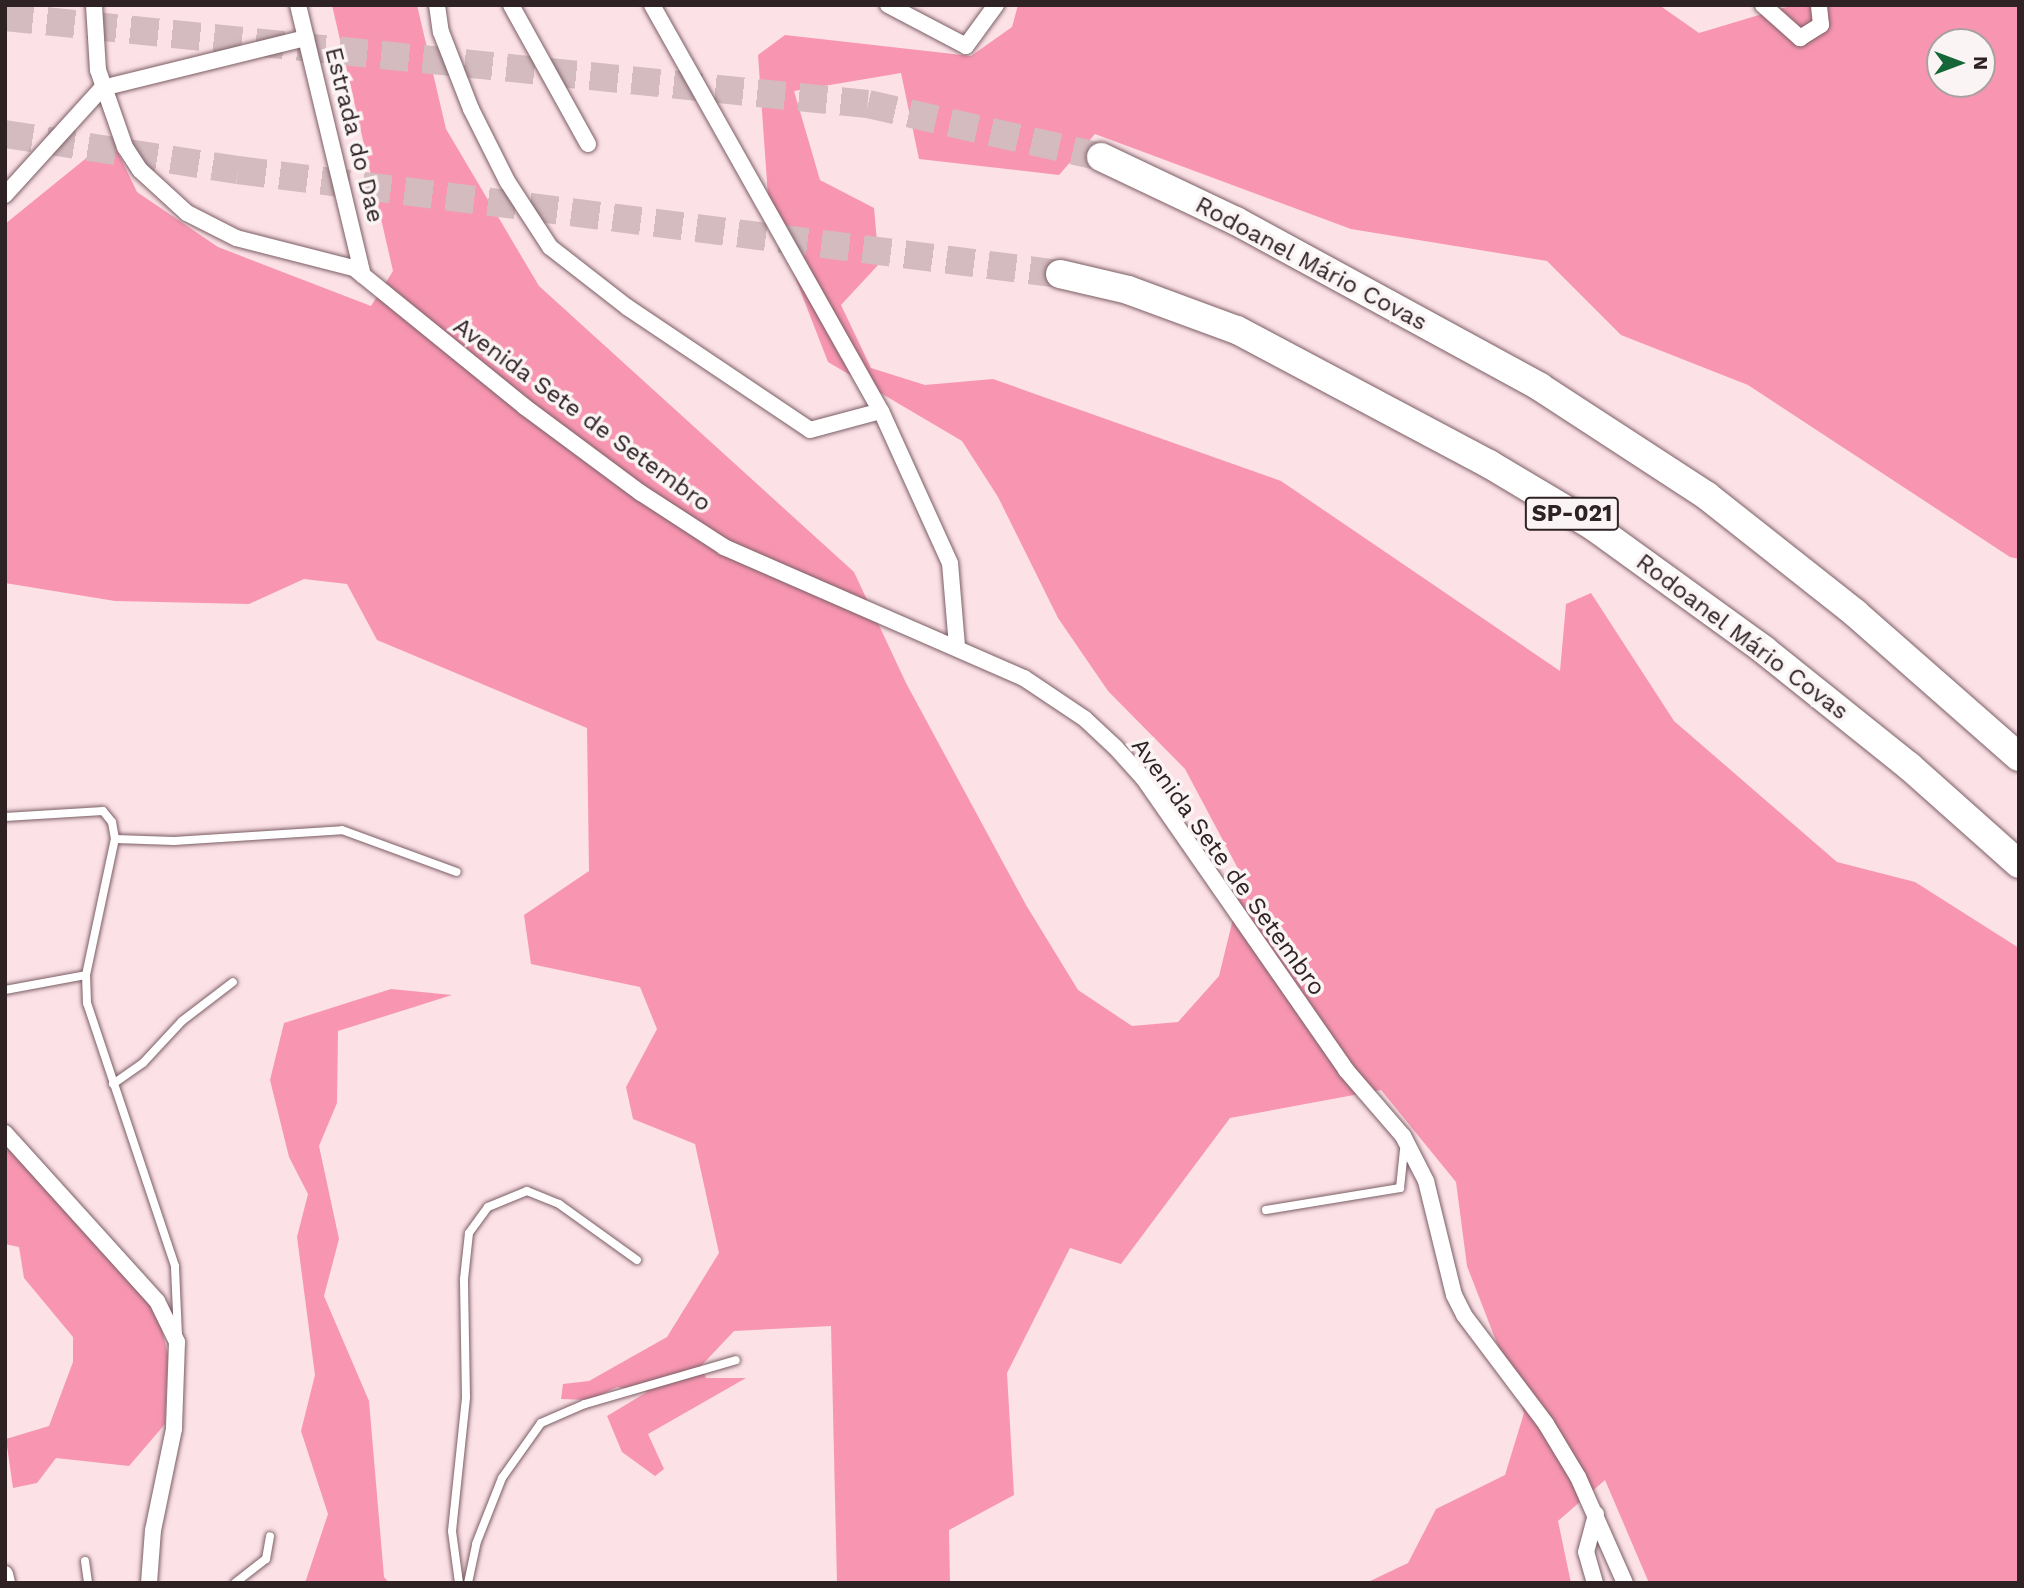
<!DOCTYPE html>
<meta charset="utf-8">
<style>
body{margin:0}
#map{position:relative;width:2024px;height:1588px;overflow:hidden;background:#fce1e7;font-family:"Work Sans",sans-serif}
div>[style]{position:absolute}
.forest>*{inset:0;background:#f896b1}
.highway-tunnel>*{height:28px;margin-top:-14px;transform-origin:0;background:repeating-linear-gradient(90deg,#d3bbc0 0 28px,transparent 0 42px)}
.roads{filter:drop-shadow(0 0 2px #7b5e65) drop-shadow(0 0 2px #7b5e65)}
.lane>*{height:8px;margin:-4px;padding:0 4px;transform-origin:4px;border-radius:4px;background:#fff}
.street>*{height:16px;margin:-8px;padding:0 8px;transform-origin:8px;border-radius:8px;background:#fff}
.highway>*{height:28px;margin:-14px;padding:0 14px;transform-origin:14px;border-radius:14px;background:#fff}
span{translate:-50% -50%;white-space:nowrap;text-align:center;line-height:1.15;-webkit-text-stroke:7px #fbf4f5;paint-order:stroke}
.shield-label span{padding:2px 5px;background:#fbf4f5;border:2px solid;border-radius:5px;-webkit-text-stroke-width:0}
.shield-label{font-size:23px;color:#2e2225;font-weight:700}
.street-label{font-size:24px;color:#2e2225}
.frame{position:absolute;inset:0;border:7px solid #2e2225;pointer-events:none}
.north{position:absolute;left:1926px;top:28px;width:70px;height:70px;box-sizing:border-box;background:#fbf4f5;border:2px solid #a9a0a2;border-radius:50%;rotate:90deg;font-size:19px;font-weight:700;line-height:28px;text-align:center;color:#2e2225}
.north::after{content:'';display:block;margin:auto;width:24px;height:32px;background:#166737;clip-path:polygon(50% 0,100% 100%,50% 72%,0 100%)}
</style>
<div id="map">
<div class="forest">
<i style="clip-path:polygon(evenodd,332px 5px,417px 5px,446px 129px,539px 286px,854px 572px,906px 683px,1026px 905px,1078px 990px,1132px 1026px,1178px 1022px,1219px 976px,1243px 878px,1185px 769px,1108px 691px,1058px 618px,998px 497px,962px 441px,828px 362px,769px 210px,758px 55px,785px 35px,971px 56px,1012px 27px,1018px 5px,1659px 5px,1699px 33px,1793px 5px,2019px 5px,2019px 559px,2010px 557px,1748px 385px,1621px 335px,1547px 261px,1351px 229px,1095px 134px,1059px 175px,919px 159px,901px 73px,794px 91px,820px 180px,874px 208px,879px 264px,841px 305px,871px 368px,925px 385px,993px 379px,1281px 481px,1560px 671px,1566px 604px,1591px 593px,1674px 721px,1837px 862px,1915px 882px,2019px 948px,2019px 1583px,1649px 1583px,1605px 1480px,1558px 1521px,1571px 1583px,1366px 1583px,1408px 1563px,1436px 1509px,1505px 1475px,1524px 1413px,1467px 1266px,1456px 1182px,1381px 1090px,1230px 1118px,1121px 1264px,1070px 1248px,1007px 1373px,1014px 1495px,949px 1530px,950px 1583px,837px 1583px,831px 1326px,734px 1331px,701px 1366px,706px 1378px,746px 1378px,648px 1434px,664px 1469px,655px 1476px,622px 1452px,607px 1416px,647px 1392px,617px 1387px,590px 1400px,561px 1399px,563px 1384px,589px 1381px,667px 1337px,719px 1253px,695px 1144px,633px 1119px,626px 1087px,657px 1029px,640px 987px,531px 964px,524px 915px,589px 871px,587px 728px,377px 640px,347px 584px,304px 579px,249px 604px,115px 601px,5px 583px,5px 224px,111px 138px,137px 192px,218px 247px,371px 306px,393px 271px,332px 5px,1940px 42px,1982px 42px,1982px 84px,1940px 84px,1940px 42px)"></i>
<i style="clip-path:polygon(391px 989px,452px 995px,338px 1031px,337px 1103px,319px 1146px,339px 1239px,324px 1296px,369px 1401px,384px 1577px,389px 1583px,305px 1583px,328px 1514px,301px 1431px,315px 1375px,297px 1237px,308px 1194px,289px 1157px,270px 1080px,284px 1023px)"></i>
<i style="clip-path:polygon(5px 1144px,158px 1312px,168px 1355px,165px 1424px,129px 1466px,56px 1458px,37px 1483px,13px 1488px,6px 1439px,49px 1426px,73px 1362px,73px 1337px,24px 1278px,19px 1247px,5px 1244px)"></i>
</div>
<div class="highway-tunnel">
<i style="left:5px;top:17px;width:867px;rotate:5.76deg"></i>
<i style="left:868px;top:104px;width:239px;rotate:12.8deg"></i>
<i style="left:5px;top:134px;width:236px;rotate:8.8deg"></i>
<i style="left:238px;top:170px;width:829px;rotate:7.21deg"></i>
</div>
<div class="roads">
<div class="lane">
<i style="left:5px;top:817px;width:98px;rotate:-3.5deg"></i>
<i style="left:103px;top:811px;width:14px;rotate:51deg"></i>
<i style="left:112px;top:822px;width:17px;rotate:80deg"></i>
<i style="left:5px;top:990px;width:82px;rotate:-10.5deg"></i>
<i style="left:113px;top:1084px;width:37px;rotate:-35deg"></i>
<i style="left:143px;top:1063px;width:57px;rotate:-47.1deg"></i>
<i style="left:182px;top:1021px;width:64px;rotate:-37.4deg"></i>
<i style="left:1266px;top:1210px;width:136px;rotate:-9.3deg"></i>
<i style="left:1400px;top:1188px;width:38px;rotate:-84deg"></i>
<i style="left:178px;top:1336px;width:70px;rotate:-92.5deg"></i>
<i style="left:175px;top:1266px;width:277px;rotate:-108.5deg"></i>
<i style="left:87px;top:1003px;width:28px;rotate:-92deg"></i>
<i style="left:86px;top:975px;width:139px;rotate:-78deg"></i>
<i style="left:115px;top:839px;width:59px;rotate:1.9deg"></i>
<i style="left:174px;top:841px;width:168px;rotate:-3.7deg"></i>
<i style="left:342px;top:830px;width:122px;rotate:20.1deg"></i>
<i style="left:85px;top:1561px;width:22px;rotate:82deg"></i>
<i style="left:235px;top:1583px;width:39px;rotate:-38deg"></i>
<i style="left:266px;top:1559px;width:23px;rotate:-80deg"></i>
<i style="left:459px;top:1583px;width:52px;rotate:-97.7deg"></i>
<i style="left:452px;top:1531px;width:135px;rotate:-84deg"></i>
<i style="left:466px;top:1397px;width:118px;rotate:-91deg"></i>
<i style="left:464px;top:1279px;width:46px;rotate:-83.8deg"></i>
<i style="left:469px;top:1233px;width:32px;rotate:-54deg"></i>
<i style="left:488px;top:1207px;width:42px;rotate:-22.3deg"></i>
<i style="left:527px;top:1191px;width:35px;rotate:22deg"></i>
<i style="left:559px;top:1204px;width:96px;rotate:35.7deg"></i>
<i style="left:468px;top:1583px;width:40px;rotate:-78deg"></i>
<i style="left:476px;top:1544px;width:71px;rotate:-68.5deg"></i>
<i style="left:502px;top:1478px;width:67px;rotate:-54.7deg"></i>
<i style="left:541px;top:1423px;width:48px;rotate:-23.4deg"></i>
<i style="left:585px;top:1404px;width:157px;rotate:-16.2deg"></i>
</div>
<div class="street">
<i style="left:94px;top:5px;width:65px;rotate:86.5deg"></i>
<i style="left:98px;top:70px;width:82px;rotate:70.7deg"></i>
<i style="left:125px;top:147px;width:27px;rotate:57deg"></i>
<i style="left:140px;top:170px;width:64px;rotate:42.5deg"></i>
<i style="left:187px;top:213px;width:55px;rotate:27deg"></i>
<i style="left:236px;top:238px;width:122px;rotate:14.3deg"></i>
<i style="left:354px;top:268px;width:220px;rotate:39.1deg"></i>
<i style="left:525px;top:407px;width:144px;rotate:36.6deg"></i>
<i style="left:641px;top:493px;width:99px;rotate:33deg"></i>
<i style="left:724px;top:547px;width:327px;rotate:23.6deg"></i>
<i style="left:1024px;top:678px;width:73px;rotate:33.9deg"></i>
<i style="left:1085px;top:719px;width:42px;rotate:43.1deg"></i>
<i style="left:1116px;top:748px;width:42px;rotate:47.9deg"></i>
<i style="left:1144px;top:779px;width:354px;rotate:55.2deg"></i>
<i style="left:1346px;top:1070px;width:87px;rotate:49.2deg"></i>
<i style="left:1403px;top:1136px;width:51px;rotate:62.9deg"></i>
<i style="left:1426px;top:1181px;width:117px;rotate:76.2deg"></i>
<i style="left:1454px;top:1295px;width:22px;rotate:63deg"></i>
<i style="left:1464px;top:1315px;width:136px;rotate:53deg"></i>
<i style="left:1546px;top:1424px;width:62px;rotate:58.9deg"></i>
<i style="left:1578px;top:1477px;width:116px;rotate:66.1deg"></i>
<i style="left:298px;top:5px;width:278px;rotate:76.5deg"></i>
<i style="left:437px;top:5px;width:27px;rotate:82deg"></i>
<i style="left:441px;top:32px;width:83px;rotate:68.7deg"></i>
<i style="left:471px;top:109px;width:80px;rotate:63.4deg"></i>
<i style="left:507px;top:181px;width:79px;rotate:56.9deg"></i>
<i style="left:550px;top:247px;width:98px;rotate:37.9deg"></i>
<i style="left:627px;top:307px;width:220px;rotate:33.9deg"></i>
<i style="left:810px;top:430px;width:73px;rotate:-15deg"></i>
<i style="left:881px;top:411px;width:167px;rotate:65.6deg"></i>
<i style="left:950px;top:563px;width:84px;rotate:85.2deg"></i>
<i style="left:511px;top:5px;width:159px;rotate:61deg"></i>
<i style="left:652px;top:5px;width:466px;rotate:60.6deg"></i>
<i style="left:888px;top:5px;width:88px;rotate:27.7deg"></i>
<i style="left:966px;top:46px;width:51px;rotate:-53.8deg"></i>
<i style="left:1763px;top:5px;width:50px;rotate:41.7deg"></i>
<i style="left:1800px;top:38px;width:25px;rotate:-32deg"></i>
<i style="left:1821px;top:25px;width:20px;rotate:-96deg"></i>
<i style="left:5px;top:195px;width:144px;rotate:-47.8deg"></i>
<i style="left:102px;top:88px;width:210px;rotate:-13.8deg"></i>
<i style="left:5px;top:1133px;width:227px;rotate:47.9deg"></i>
<i style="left:157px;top:1301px;width:46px;rotate:64deg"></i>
<i style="left:177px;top:1342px;width:87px;rotate:92deg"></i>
<i style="left:174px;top:1429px;width:103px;rotate:101.7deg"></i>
<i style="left:153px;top:1530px;width:53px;rotate:94.3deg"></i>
<i style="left:5px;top:1574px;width:9px;rotate:77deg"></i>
<i style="left:1595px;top:1583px;width:32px;rotate:-106deg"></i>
<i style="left:1586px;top:1552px;width:39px;rotate:-75deg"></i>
</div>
<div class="highway">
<i style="left:1101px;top:157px;width:149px;rotate:25.4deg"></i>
<i style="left:1236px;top:221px;width:346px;rotate:28.6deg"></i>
<i style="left:1540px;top:387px;width:199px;rotate:33.1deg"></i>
<i style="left:1707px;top:496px;width:189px;rotate:38.3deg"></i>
<i style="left:1855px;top:613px;width:218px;rotate:41.3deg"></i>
<i style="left:1060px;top:274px;width:70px;rotate:13.2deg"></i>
<i style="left:1128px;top:290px;width:116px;rotate:20.2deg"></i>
<i style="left:1237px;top:330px;width:285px;rotate:28deg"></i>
<i style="left:1489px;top:464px;width:121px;rotate:30.8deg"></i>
<i style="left:1593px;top:526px;width:211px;rotate:35.9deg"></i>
<i style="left:1764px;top:650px;width:186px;rotate:38.7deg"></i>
<i style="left:1909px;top:766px;width:147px;rotate:41.7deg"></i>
</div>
</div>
<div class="shield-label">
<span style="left:1572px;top:514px">SP-021</span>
</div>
<div class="street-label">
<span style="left:354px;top:135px;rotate:76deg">Estrada do Dae</span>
<span style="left:1311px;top:264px;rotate:28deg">Rodoanel Mário Covas</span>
<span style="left:582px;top:415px;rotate:36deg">Avenida Sete de Setembro</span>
<span style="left:1742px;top:637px;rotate:37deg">Rodoanel Mário Covas</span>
<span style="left:1228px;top:867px;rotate:54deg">Avenida Sete de Setembro</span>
</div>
<div class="frame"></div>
<div class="north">N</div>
</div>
